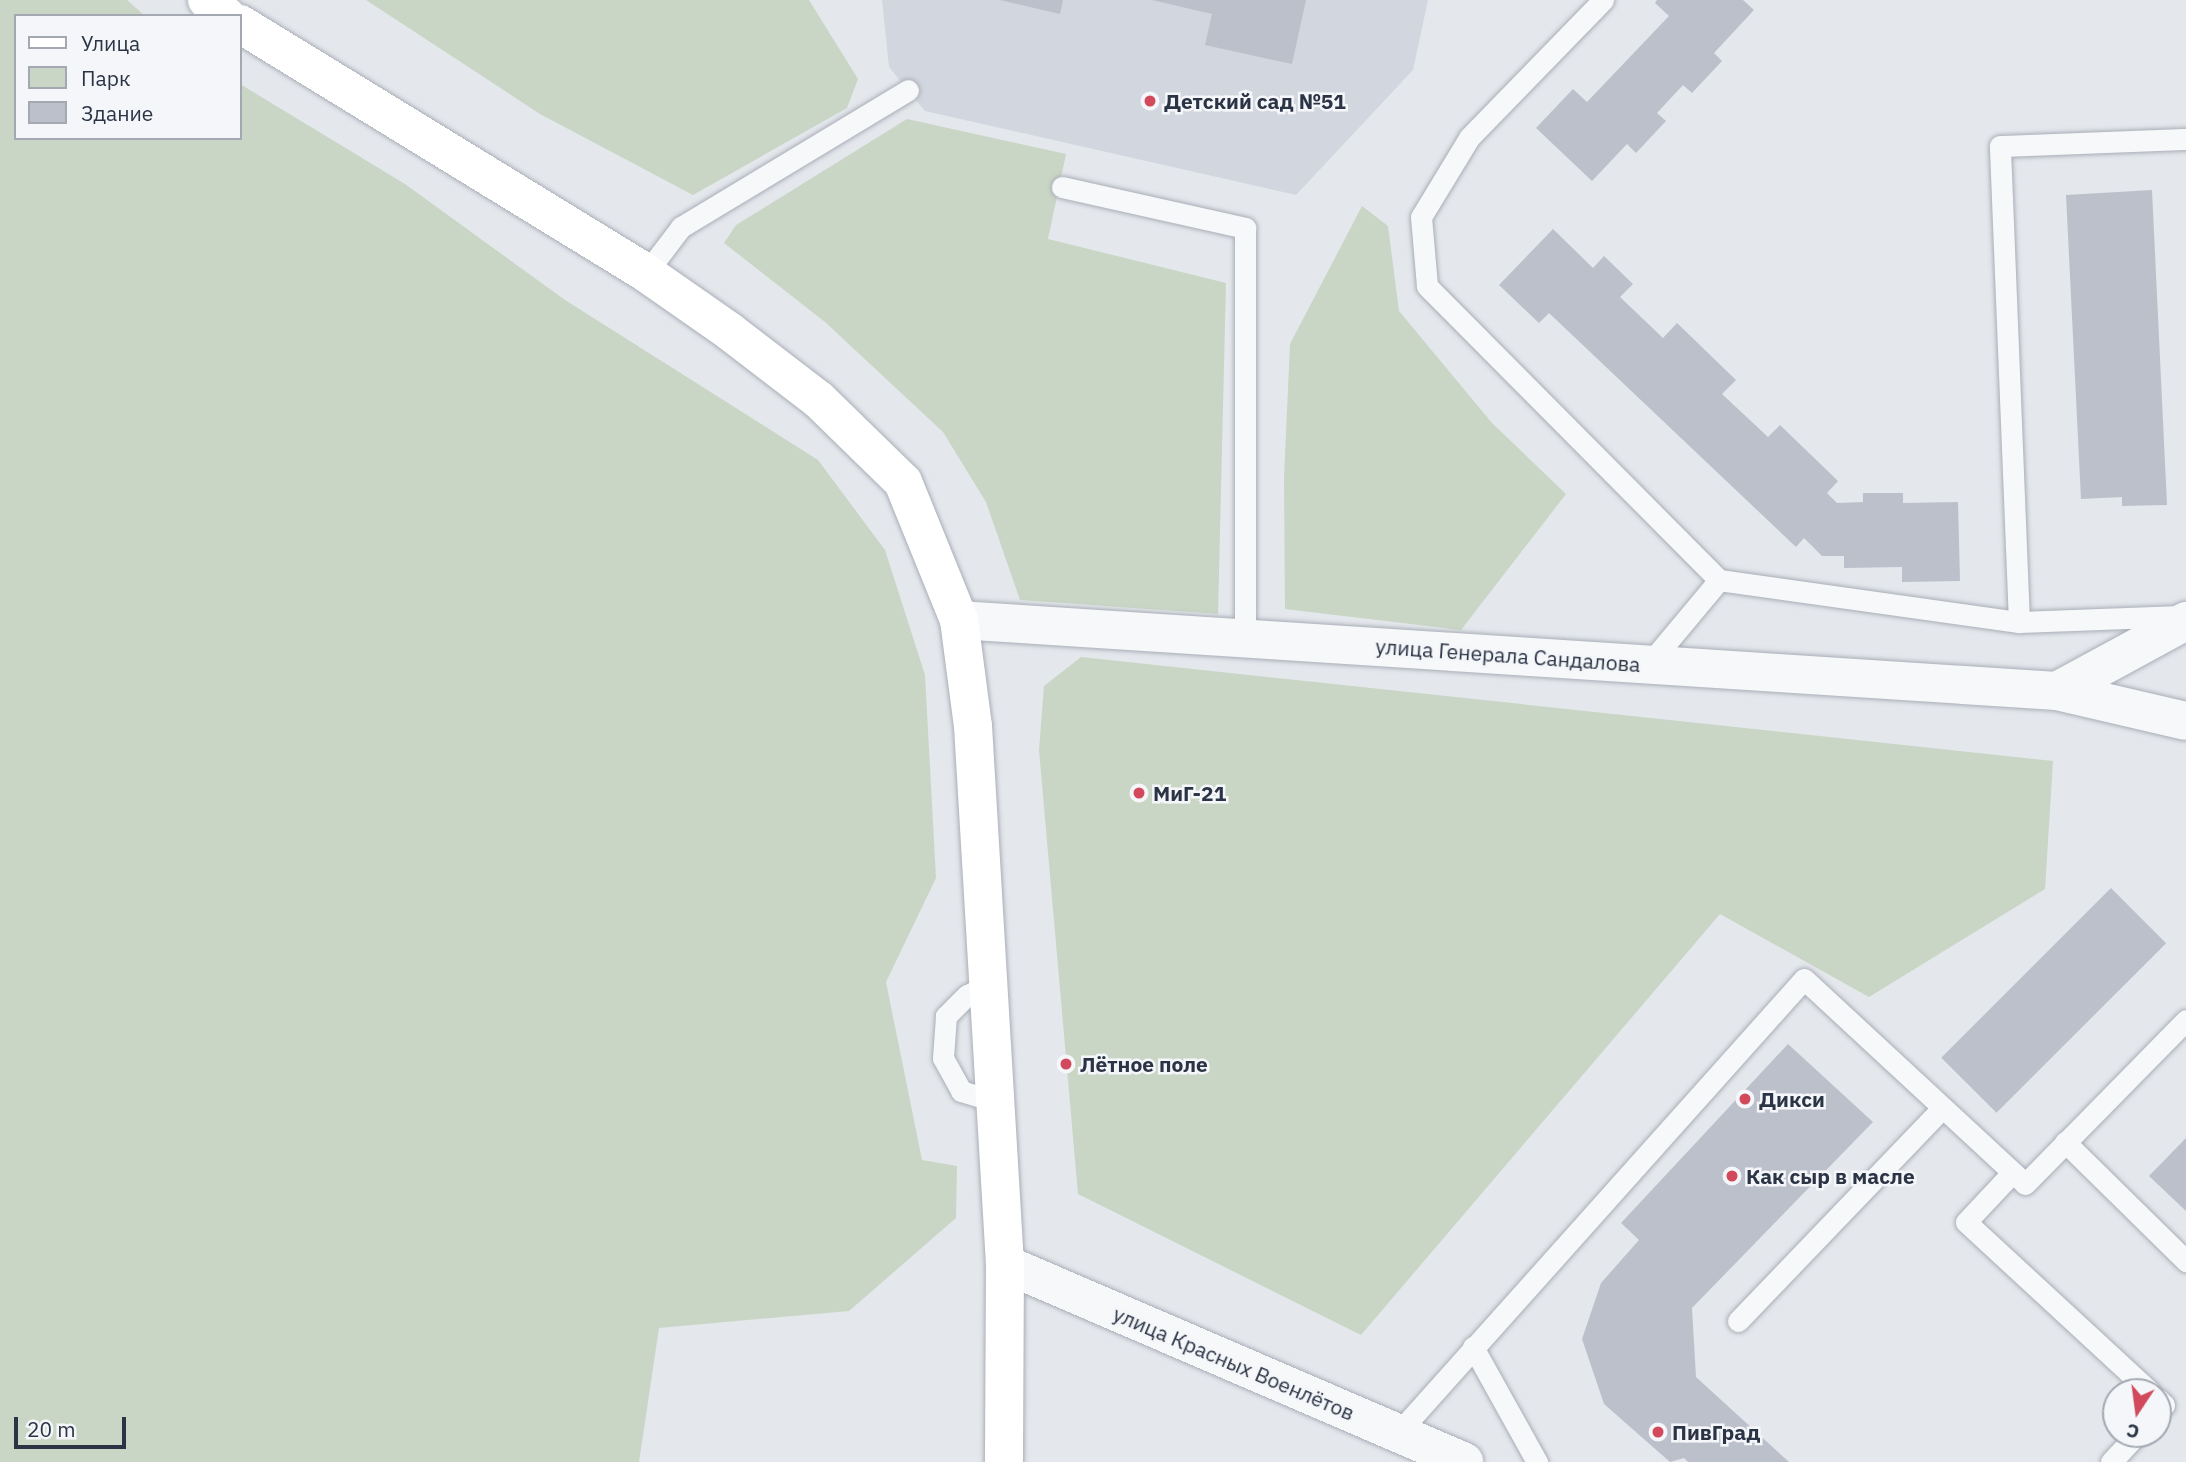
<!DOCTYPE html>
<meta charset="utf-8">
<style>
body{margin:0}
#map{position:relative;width:2186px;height:1462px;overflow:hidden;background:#e4e7ec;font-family:"IBM Plex Sans",sans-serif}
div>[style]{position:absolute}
.built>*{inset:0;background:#d2d6de}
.green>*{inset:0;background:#c9d6c5}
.building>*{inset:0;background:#bbc0ca;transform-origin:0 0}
.roads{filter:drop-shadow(0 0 2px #a9aeb7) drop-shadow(0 0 2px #a9aeb7)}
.lane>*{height:21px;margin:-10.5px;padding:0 10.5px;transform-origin:10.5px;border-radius:10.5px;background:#f7f8fa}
.street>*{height:38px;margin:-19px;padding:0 19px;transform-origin:19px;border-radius:19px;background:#f7f8fa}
.secondary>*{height:38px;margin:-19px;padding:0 19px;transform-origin:19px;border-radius:19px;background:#fff}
.dots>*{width:19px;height:19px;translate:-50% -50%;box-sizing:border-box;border:4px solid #f4f6f9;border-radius:50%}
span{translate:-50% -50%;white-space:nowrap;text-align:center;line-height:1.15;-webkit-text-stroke:5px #f4f6f9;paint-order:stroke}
.poi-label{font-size:21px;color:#2b3445;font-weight:700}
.left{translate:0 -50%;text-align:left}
.street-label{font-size:21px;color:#2b3445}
.legend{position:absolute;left:14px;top:14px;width:228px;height:126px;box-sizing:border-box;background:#f4f6f9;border:2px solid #a4a8b1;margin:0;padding:9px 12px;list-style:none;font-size:21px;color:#2b3445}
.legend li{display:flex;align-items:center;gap:14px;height:35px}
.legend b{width:35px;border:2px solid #a4a8b1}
.north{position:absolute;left:2102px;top:1378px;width:70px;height:70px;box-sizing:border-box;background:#f4f6f9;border:2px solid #a4a8b1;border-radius:50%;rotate:193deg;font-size:19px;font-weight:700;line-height:28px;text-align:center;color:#2b3445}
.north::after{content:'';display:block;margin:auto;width:24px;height:32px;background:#d1495b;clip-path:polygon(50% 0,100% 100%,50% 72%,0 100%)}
.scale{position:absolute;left:14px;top:1417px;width:112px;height:32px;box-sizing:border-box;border:4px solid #2b3445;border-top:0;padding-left:9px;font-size:21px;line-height:24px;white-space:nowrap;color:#2b3445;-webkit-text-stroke:5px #f4f6f9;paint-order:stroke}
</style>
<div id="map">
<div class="built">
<i style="clip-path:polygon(882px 0,1428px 0,1413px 70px,1296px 195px,925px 111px,889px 67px)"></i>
</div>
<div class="green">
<i style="clip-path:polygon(0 0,127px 0,145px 16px,16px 16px,16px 138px,240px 138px,240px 84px,405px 184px,565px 300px,818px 460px,885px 550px,925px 675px,936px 878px,886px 982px,922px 1160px,957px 1166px,956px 1218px,849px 1311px,659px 1328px,639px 1462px,0 1462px)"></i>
<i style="clip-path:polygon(366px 0,809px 0,858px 79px,847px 108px,693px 195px,540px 114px)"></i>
<i style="clip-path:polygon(907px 119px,1066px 154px,1048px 239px,1226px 283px,1218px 614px,1020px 600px,986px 502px,943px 432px,825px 322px,724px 243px,736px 225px)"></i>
<i style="clip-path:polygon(1362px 206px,1388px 226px,1399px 311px,1492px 423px,1566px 494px,1461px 630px,1285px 609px,1284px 478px,1290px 344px)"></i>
<i style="clip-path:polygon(1081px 657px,2053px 761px,2045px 889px,1869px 997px,1720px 914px,1361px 1335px,1078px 1194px,1039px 750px,1044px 686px)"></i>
</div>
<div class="building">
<i style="clip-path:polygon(1000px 0,1063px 0,1060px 14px)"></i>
<i style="clip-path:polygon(1152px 0,1306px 0,1292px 64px,1205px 45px,1212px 14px)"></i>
<i style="clip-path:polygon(1657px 0,1743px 0,1754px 10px,1714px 53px,1722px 61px,1692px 93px,1683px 85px,1657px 113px,1666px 121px,1636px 153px,1627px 144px,1592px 181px,1536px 128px,1573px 89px,1587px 102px,1669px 16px,1655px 3px)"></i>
<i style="clip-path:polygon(2152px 190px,2167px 505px,2122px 506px,2122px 497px,2081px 499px,2066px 195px)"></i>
<i style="clip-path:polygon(1553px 229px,1593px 268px,1604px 256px,1633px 284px,1620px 297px,1663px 338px,1677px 323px,1736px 380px,1722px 394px,1768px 437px,1780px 425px,1838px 481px,1827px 493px,1837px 503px,1863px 502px,1863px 493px,1903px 493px,1903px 503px,1958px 502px,1960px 581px,1902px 582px,1902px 567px,1844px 568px,1844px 556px,1822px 556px,1804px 538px,1796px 547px,1549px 313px,1539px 323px,1499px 285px)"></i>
<i style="left:2111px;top:888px;width:78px;height:240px;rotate:45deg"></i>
<i style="clip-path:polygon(1788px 1044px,1873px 1122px,1692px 1308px,1696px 1377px,1789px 1462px,1688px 1462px,1684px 1458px,1670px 1462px,1604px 1404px,1582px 1339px,1601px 1283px,1639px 1240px,1621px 1223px)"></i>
<i style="clip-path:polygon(2186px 1138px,2186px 1211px,2149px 1176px)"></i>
</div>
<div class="roads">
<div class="lane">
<i style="left:1603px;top:0;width:192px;rotate:134.2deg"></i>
<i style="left:1469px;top:138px;width:92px;rotate:121.3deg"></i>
<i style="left:1421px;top:217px;width:69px;rotate:85deg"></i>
<i style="left:1427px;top:286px;width:414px;rotate:45.2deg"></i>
<i style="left:1719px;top:580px;width:303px;rotate:8deg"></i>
<i style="left:1062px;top:187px;width:188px;rotate:12.6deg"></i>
<i style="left:1245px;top:228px;width:410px;rotate:90deg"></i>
<i style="left:646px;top:273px;width:58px;rotate:-52.7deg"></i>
<i style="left:681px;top:227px;width:265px;rotate:-31.1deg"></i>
<i style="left:2181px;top:616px;width:162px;rotate:177.9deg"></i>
<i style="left:2019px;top:622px;width:476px;rotate:-92.3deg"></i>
<i style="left:2000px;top:146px;width:186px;rotate:-2.2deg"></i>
<i style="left:1649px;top:664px;width:109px;rotate:-50.2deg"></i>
<i style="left:987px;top:985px;width:22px;rotate:153deg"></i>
<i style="left:967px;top:995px;width:30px;rotate:135deg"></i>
<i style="left:946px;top:1016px;width:42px;rotate:94.1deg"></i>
<i style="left:943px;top:1058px;width:38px;rotate:61deg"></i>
<i style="left:961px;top:1091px;width:37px;rotate:17deg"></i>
<i style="left:2065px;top:1142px;width:170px;rotate:44.5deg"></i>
<i style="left:2012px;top:1173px;width:67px;rotate:133.2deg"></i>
<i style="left:1966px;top:1222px;width:251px;rotate:42.7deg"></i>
<i style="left:1738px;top:1321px;width:295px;rotate:-46.2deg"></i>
<i style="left:1473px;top:1347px;width:132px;rotate:60.9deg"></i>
<i style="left:2158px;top:1399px;width:8px;rotate:45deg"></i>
<i style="left:2164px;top:1405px;width:8px;rotate:135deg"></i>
<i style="left:1397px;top:1434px;width:610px;rotate:-48.19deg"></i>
<i style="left:1804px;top:979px;width:301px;rotate:42.8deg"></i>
<i style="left:2025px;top:1184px;width:230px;rotate:-45.5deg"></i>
<i style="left:2111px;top:1462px;width:38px;rotate:-47deg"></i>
</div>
<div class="street">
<i style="left:959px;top:620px;width:1100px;rotate:3.7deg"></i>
<i style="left:2057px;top:691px;width:147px;rotate:-28.5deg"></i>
<i style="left:2057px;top:691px;width:132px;rotate:13.1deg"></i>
<i style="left:1005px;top:1264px;width:500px;rotate:23.3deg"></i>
</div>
<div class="secondary">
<i style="left:207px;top:0;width:25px;rotate:40deg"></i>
<i style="left:240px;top:24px;width:476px;rotate:31.5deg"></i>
<i style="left:646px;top:273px;width:101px;rotate:34.9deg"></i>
<i style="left:729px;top:331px;width:113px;rotate:37.5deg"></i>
<i style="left:819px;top:400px;width:117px;rotate:44.3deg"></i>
<i style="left:903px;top:482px;width:149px;rotate:67.9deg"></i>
<i style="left:959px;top:620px;width:107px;rotate:82.5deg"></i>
<i style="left:973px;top:726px;width:539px;rotate:86.6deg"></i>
<i style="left:1005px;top:1264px;width:198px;rotate:90.3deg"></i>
</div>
</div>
<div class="dots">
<i style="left:1150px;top:101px;background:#d1495b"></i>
<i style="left:1139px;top:793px;background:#d1495b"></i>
<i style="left:1066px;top:1064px;background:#d1495b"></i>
<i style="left:1745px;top:1099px;background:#d1495b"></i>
<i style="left:1732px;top:1176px;background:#d1495b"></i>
<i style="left:1658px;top:1432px;background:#d1495b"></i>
</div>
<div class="poi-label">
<span class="left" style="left:1164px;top:101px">Детский сад №51</span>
<span class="left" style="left:1153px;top:793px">МиГ-21</span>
<span class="left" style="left:1080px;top:1064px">Лётное поле</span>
<span class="left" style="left:1759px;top:1099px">Дикси</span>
<span class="left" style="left:1746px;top:1176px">Как сыр в масле</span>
<span class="left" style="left:1672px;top:1432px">ПивГрад</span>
</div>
<div class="street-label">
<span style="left:1508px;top:655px;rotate:4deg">улица Генерала Сандалова</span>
<span style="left:1234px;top:1363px;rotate:23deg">улица Красных Военлётов</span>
</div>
<ul class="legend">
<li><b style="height:9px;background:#fff"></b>Улица</li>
<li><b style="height:19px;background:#c9d6c5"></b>Парк</li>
<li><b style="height:19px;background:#bbc0ca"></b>Здание</li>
</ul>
<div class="north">С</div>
<div class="scale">20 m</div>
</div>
